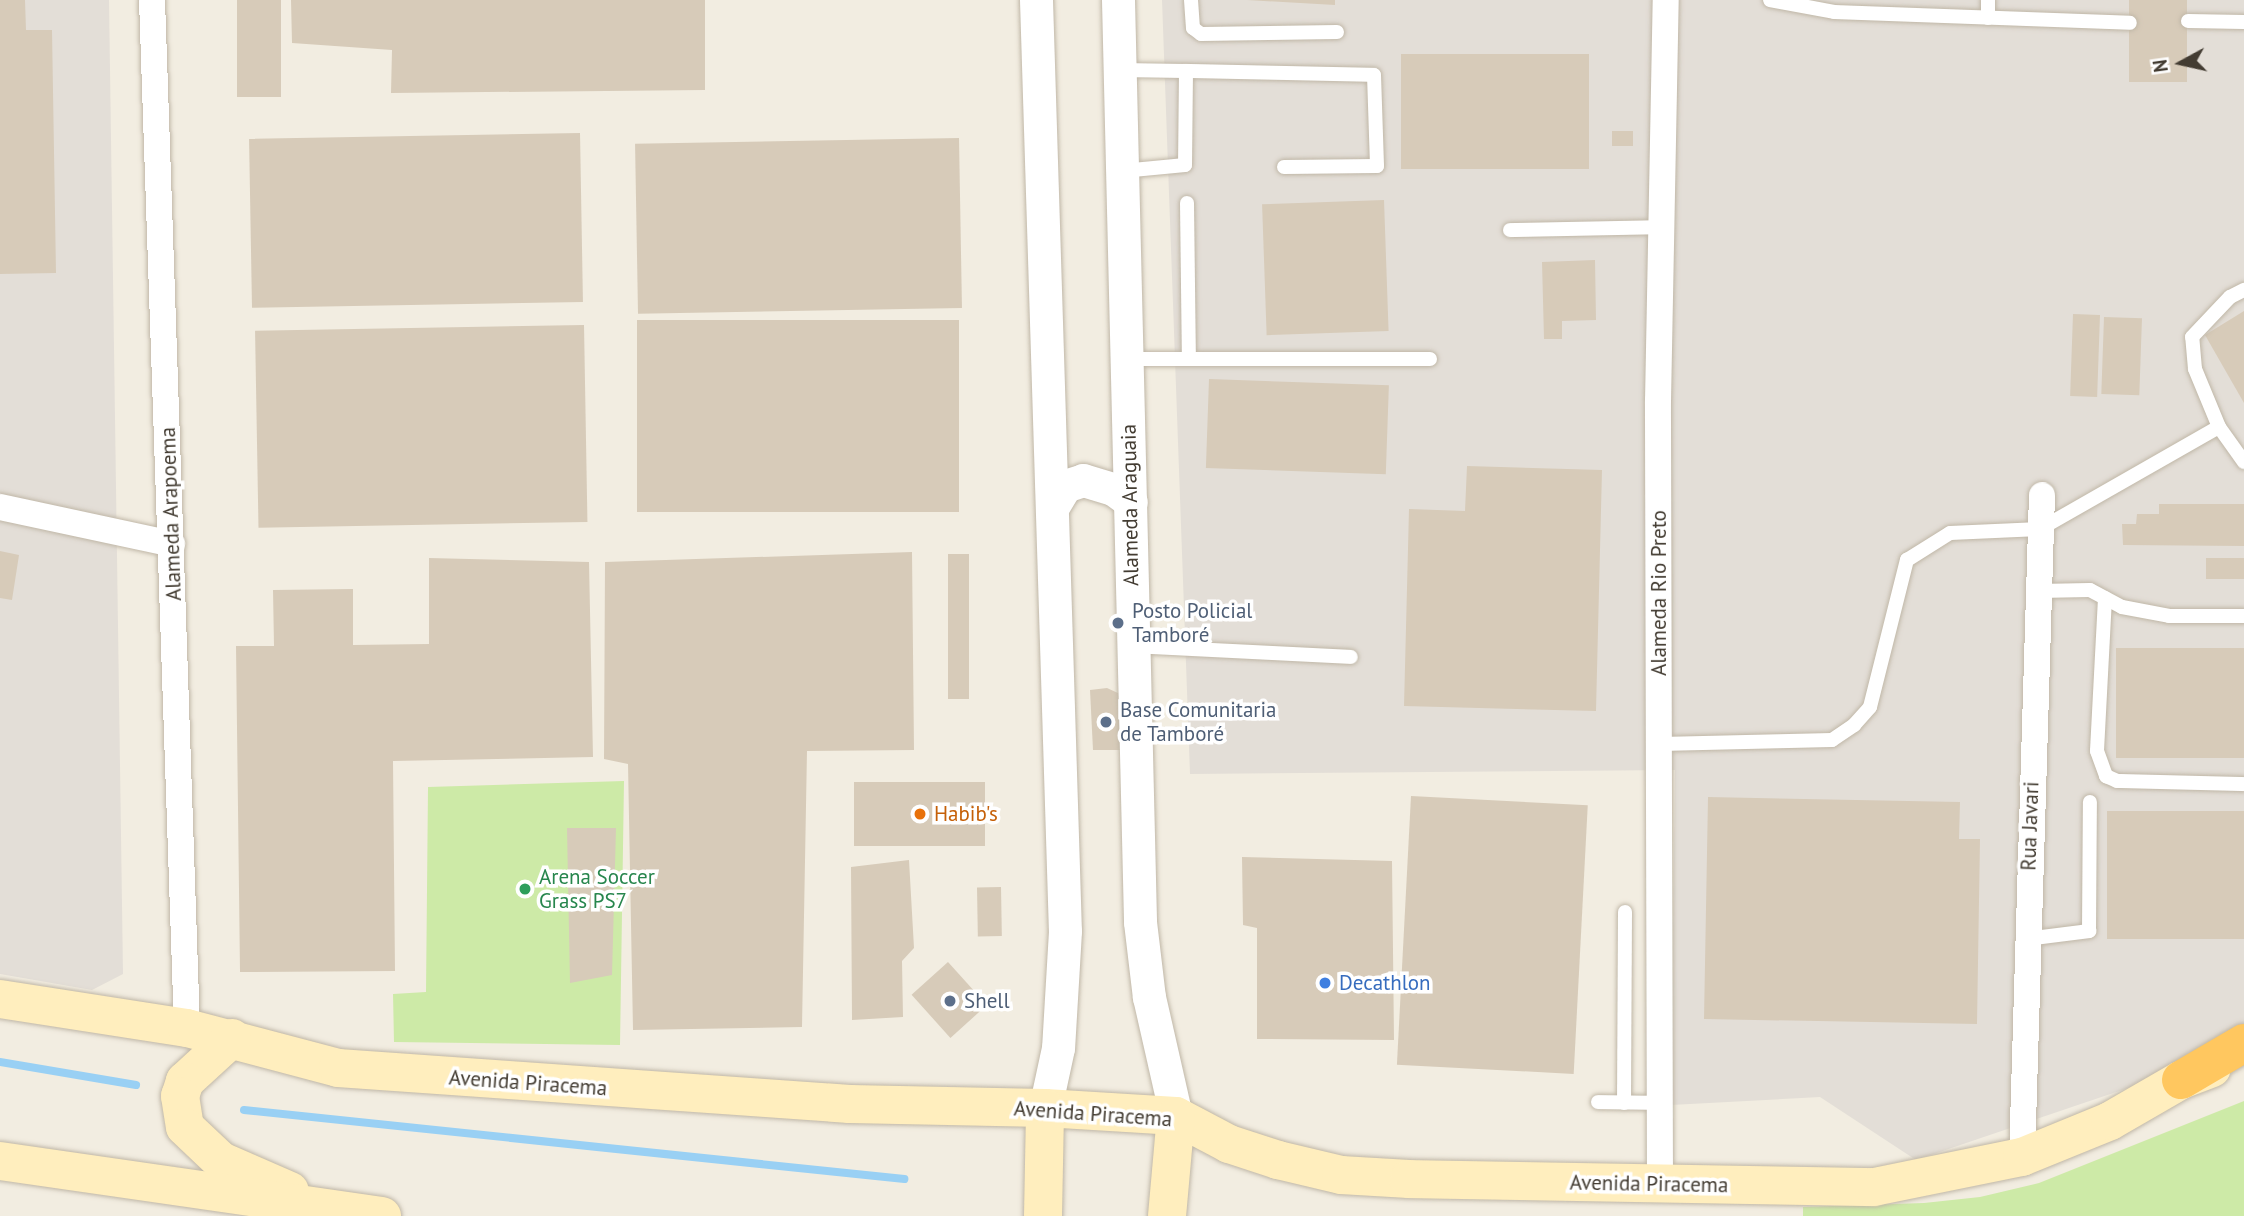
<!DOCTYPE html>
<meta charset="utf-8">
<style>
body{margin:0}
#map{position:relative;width:2244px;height:1216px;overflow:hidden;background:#f2ede1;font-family:"PT Sans",sans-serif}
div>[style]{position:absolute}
.industrial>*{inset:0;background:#e3ded7}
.green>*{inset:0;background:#cdeaa7}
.stream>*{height:8px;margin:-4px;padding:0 4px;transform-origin:4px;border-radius:4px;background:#99d0f4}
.building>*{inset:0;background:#d7cbb9;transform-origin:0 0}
.roads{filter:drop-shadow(0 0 2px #c0b7a7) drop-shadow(0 0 2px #c0b7a7)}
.service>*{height:14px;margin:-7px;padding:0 7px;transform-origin:7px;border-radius:7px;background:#fff}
.minor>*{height:26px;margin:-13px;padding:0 13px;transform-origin:13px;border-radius:13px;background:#fff}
.tertiary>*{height:33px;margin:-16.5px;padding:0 16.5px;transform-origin:16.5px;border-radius:16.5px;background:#fff}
.secondary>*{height:38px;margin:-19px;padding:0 19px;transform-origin:19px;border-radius:19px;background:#ffeebe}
.motorway>*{height:38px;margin:-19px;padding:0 19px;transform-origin:19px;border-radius:19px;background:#ffc75f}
.dots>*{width:19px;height:19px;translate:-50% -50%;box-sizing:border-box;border:4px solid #fff;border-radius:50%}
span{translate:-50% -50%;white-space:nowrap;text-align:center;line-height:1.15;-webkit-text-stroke:7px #fff;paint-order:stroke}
.street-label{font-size:21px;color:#433c32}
.service-label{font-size:21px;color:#4e5e75}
.left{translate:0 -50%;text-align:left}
.food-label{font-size:21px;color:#c56008}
.leisure-label{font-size:21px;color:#27864d}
.shop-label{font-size:21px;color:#366cbe}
.north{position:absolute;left:2146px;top:28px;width:70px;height:70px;-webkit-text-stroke:5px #fff;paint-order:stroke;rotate:262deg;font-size:19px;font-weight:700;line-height:28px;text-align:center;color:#433c32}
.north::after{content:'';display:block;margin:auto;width:24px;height:32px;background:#433c32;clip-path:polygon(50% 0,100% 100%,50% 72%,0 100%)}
</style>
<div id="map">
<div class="industrial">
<i style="clip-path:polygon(0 0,109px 0,123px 974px,92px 990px,0 974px)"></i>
<i style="clip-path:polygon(1162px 0,2244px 0,2244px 1031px,2131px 1087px,1916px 1160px,1820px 1097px,1671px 1105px,1675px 770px,1190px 774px)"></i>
</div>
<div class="green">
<i style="clip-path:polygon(624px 781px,620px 1045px,394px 1042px,393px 994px,426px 992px,428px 787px)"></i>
<i style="clip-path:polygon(2244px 1101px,2244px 1216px,1803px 1216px,1803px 1207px,1924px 1203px,1980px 1197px,2039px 1183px)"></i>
</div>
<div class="stream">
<i style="left:0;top:1062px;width:138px;rotate:9.6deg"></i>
<i style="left:244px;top:1110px;width:664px;rotate:5.97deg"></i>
</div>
<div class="building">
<i style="clip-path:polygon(0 0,25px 0,26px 30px,52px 30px,56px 273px,0 274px)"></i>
<i style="left:237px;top:0;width:44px;height:97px"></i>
<i style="clip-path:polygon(291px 0,705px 0,705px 90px,391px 93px,392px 50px,292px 43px)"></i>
<i style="clip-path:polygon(1247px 0,1335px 0,1335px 5px)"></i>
<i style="left:2129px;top:0;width:58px;height:82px"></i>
<i style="left:1401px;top:54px;width:188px;height:115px"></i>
<i style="left:1612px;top:131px;width:21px;height:15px"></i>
<i style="left:580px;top:133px;width:169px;height:331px;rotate:89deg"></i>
<i style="left:959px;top:138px;width:170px;height:324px;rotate:89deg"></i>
<i style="left:1384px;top:200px;width:131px;height:122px;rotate:88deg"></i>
<i style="clip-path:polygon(1595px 260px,1596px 320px,1562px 321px,1562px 339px,1544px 339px,1542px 262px)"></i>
<i style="clip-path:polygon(2244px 311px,2244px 403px,2205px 335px)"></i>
<i style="left:2073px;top:314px;width:27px;height:82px;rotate:2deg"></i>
<i style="left:2104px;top:317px;width:38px;height:77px;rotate:2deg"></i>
<i style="left:959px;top:320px;width:192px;height:322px;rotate:90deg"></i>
<i style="left:584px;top:325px;width:197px;height:329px;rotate:89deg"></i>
<i style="left:1209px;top:379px;width:180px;height:89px;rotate:2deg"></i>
<i style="clip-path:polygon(1467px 466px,1602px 470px,1596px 711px,1404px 706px,1409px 509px,1465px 511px)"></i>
<i style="clip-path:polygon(2159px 504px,2244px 504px,2244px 546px,2123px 545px,2122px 524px,2136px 524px,2137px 514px,2159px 514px)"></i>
<i style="clip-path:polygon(0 551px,19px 555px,12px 600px,0 598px)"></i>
<i style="clip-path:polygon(912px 552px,914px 750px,807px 751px,802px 1027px,633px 1030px,628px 764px,604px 759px,605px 562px)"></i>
<i style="left:969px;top:554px;width:145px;height:21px;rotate:90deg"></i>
<i style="clip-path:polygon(429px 558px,589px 562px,593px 757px,393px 761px,395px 971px,240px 972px,236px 646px,274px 646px,273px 590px,353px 589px,353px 645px,429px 644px)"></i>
<i style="left:2244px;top:558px;width:21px;height:38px;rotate:90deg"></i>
<i style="left:2116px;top:648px;width:128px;height:110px"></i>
<i style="clip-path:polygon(1107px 688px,1120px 694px,1121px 750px,1093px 750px,1090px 690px)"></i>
<i style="left:854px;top:782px;width:131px;height:64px"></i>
<i style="left:1411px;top:796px;width:177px;height:269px;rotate:3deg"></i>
<i style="clip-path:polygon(1708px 797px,1960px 802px,1959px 839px,1980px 839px,1977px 1024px,1704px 1019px)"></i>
<i style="left:2244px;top:811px;width:128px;height:137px;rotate:90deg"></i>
<i style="clip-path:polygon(567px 828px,616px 828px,612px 975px,570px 983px)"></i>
<i style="clip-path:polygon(1242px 857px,1392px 861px,1394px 1040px,1257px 1039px,1257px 928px,1243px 925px)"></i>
<i style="clip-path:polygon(909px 860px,914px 948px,902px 961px,903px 1017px,852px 1020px,851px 867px)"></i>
<i style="left:1001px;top:887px;width:49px;height:24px;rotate:89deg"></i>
<i style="left:948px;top:962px;width:58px;height:49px;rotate:48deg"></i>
</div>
<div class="roads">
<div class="service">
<i style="left:1191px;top:0;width:28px;rotate:86deg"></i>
<i style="left:1193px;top:28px;width:10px;rotate:37deg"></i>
<i style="left:1201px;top:34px;width:136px;rotate:-0.8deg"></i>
<i style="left:1770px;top:0;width:65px;rotate:10.6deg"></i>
<i style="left:1834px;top:12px;width:296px;rotate:2.1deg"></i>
<i style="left:1988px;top:18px;width:18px;rotate:-90deg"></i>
<i style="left:2188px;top:21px;width:56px;rotate:1deg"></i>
<i style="left:1120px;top:70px;width:66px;rotate:0.9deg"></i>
<i style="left:1186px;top:71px;width:94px;rotate:90.6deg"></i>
<i style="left:1185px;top:165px;width:63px;rotate:174.6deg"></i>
<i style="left:1186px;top:71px;width:188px;rotate:1.2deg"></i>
<i style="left:1374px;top:75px;width:91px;rotate:88.1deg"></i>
<i style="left:1377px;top:166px;width:93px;rotate:179.4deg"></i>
<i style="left:1187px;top:203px;width:156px;rotate:89.3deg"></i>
<i style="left:1510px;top:230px;width:152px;rotate:-1.1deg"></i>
<i style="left:1127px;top:359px;width:303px"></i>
<i style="left:2219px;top:427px;width:43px;rotate:54.5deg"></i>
<i style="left:2038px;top:591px;width:52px;rotate:-1.1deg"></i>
<i style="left:2090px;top:590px;width:36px;rotate:28deg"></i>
<i style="left:2122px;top:607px;width:48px;rotate:10.8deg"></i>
<i style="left:2169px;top:616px;width:75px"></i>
<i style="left:2105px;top:598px;width:153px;rotate:93deg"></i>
<i style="left:2097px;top:751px;width:27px;rotate:70deg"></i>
<i style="left:2106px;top:776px;width:12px;rotate:24deg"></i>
<i style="left:2117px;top:781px;width:127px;rotate:1.4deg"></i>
<i style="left:1134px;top:646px;width:217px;rotate:2.9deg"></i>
<i style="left:1660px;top:744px;width:172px;rotate:-1.3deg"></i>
<i style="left:1832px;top:740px;width:27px;rotate:-34deg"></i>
<i style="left:1854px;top:725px;width:24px;rotate:-48deg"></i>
<i style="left:1870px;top:707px;width:152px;rotate:-75.9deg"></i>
<i style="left:1907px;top:560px;width:51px;rotate:-32.1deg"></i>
<i style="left:1950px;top:533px;width:90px;rotate:-2.5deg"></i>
<i style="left:2040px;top:529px;width:206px;rotate:-29.7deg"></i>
<i style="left:2219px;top:427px;width:63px;rotate:-112.5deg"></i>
<i style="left:2195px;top:369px;width:32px;rotate:-95deg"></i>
<i style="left:2192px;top:337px;width:55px;rotate:-46.5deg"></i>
<i style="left:2230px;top:297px;width:16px;rotate:-27deg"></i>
<i style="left:2026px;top:939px;width:64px;rotate:-7.2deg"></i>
<i style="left:2089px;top:931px;width:129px;rotate:-89.6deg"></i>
<i style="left:1598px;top:1102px;width:63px;rotate:0.9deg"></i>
<i style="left:1624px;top:1103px;width:191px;rotate:-89.7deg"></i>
</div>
<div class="minor">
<i style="left:152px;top:0;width:1029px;rotate:88.05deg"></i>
<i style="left:0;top:507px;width:176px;rotate:12.1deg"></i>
<i style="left:2022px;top:1157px;width:662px;rotate:-88.27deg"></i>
<i style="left:1660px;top:1185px;width:784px;rotate:-90.15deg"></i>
<i style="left:1658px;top:401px;width:401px;rotate:-88.9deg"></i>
</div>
<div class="tertiary">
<i style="left:1036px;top:0;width:931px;rotate:88.22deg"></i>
<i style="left:1065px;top:931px;width:117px;rotate:93.4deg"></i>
<i style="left:1058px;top:1048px;width:61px;rotate:102.2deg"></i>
<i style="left:1118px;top:0;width:922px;rotate:88.63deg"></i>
<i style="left:1140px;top:922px;width:76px;rotate:83.2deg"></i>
<i style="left:1149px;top:997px;width:122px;rotate:77.2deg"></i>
<i style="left:1052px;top:508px;width:26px;rotate:-59deg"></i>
<i style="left:1065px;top:486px;width:19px;rotate:-18deg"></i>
<i style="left:1083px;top:480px;width:31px;rotate:17deg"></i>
<i style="left:1113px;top:489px;width:22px;rotate:36deg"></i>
</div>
<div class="secondary">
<i style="left:0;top:999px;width:189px;rotate:8.8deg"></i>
<i style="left:187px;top:1028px;width:156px;rotate:14.8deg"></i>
<i style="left:338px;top:1068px;width:513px;rotate:4.02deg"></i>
<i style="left:850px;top:1104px;width:195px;rotate:1.2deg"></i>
<i style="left:1045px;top:1108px;width:131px;rotate:3.5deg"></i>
<i style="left:1176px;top:1116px;width:60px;rotate:27.8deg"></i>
<i style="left:1229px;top:1144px;width:52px;rotate:18.1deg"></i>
<i style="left:1278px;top:1160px;width:65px;rotate:13.4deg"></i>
<i style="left:1341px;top:1175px;width:68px;rotate:3.4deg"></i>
<i style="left:1409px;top:1179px;width:465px;rotate:1deg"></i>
<i style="left:1874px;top:1187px;width:151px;rotate:-11.5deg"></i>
<i style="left:2022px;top:1157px;width:95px;rotate:-22.2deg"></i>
<i style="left:2110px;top:1121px;width:82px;rotate:-30deg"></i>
<i style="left:2181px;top:1080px;width:33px;rotate:-21deg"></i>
<i style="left:232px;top:1038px;width:64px;rotate:137.5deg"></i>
<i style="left:185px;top:1081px;width:16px;rotate:108deg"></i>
<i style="left:180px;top:1096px;width:31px;rotate:81deg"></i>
<i style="left:185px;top:1127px;width:50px;rotate:43.4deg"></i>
<i style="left:221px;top:1161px;width:75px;rotate:23.5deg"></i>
<i style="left:0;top:1161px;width:386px;rotate:8.2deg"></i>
<i style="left:1043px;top:1216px;width:108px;rotate:-88.9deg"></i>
<i style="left:1167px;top:1216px;width:100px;rotate:-84.9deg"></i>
</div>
<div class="motorway">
<i style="left:2181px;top:1080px;width:73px;rotate:-30.4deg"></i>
</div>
</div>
<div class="dots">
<i style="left:1118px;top:623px;background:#5c6f8a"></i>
<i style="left:1106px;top:722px;background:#5c6f8a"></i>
<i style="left:920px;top:814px;background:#e8710a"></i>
<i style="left:525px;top:889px;background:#2e9e5b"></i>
<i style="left:1325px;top:983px;background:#3f7fe0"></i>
<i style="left:950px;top:1001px;background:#5c6f8a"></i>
</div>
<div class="street-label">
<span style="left:1130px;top:505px;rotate:-91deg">Alameda Araguaia</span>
<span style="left:171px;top:514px;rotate:-92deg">Alameda Arapoema</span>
<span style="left:1659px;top:593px;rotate:-90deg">Alameda Rio Preto</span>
<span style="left:2030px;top:826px;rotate:-88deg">Rua Javari</span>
<span style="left:528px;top:1083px;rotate:4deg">Avenida Piracema</span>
<span style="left:1093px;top:1114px;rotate:4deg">Avenida Piracema</span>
<span style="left:1649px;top:1184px;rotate:1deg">Avenida Piracema</span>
</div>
<div class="service-label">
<span class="left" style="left:1132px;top:623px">Posto Policial<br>Tamboré</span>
<span class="left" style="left:1120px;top:722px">Base Comunitaria<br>de Tamboré</span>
<span class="left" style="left:964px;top:1001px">Shell</span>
</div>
<div class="food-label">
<span class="left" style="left:934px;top:814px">Habib's</span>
</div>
<div class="leisure-label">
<span class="left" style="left:539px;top:889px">Arena Soccer<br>Grass PS7</span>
</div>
<div class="shop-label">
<span class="left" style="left:1339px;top:983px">Decathlon</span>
</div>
<div class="north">N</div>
</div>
